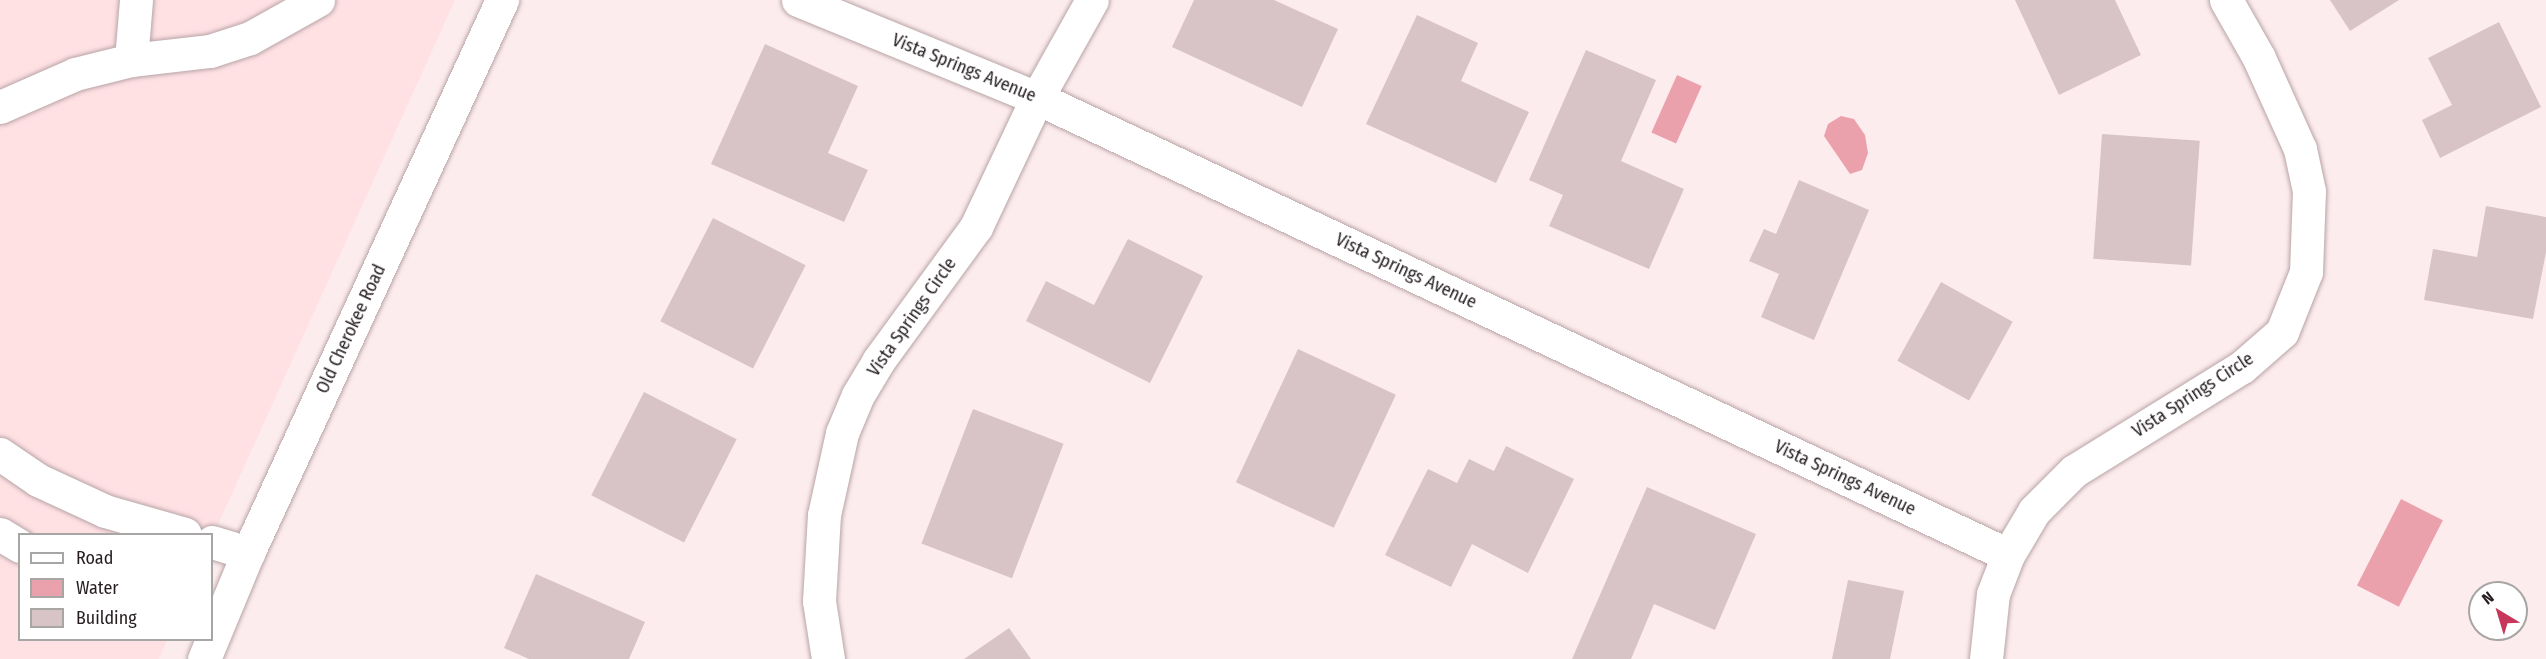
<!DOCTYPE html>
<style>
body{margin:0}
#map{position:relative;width:2546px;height:659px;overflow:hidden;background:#fdecee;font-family:"Fira Sans Condensed",sans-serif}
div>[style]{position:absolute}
.built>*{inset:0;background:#ffe1e4}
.water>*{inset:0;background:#eba1ac;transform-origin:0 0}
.building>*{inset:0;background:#d8c4c6;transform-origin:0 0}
.roads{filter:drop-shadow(0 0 2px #b8a4a6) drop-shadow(0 0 2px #b8a4a6)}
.minor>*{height:33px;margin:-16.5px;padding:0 16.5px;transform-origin:16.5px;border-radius:16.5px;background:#fff}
span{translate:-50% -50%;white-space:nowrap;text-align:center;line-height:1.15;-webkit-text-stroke:5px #fff;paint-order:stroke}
.street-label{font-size:18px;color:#261e1f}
.legend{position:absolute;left:18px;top:533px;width:195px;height:108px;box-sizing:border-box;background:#fff;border:2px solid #a8a5a5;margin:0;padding:8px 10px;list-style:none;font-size:18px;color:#261e1f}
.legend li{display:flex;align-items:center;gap:12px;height:30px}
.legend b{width:30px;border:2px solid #a8a5a5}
.north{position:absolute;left:2468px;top:581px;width:60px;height:60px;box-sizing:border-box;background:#fff;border:2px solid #a8a5a5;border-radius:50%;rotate:322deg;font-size:16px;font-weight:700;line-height:24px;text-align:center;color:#261e1f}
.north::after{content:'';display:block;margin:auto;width:21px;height:27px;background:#c7375c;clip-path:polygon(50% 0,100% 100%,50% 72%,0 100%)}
</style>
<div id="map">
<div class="built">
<i style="clip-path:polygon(0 0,455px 0,212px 538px,212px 534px,20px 534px,20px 640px,167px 640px,159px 659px,0 659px)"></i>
</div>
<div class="water">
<i style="left:1677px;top:75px;width:27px;height:63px;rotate:24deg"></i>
<i style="clip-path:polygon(1841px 116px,1854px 119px,1865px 135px,1868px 153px,1862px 170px,1850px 174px,1824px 136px,1828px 124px)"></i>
<i style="left:2401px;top:499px;width:47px;height:97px;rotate:27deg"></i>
</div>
<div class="building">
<i style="clip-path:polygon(1194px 0,1274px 0,1338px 29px,1302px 107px,1172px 47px)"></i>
<i style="clip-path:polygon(2015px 0,2115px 0,2141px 55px,2059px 95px)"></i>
<i style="clip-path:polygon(2330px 0,2399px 0,2350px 31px)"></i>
<i style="clip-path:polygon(1417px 15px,1478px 43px,1461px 81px,1529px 112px,1496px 183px,1366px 124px)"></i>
<i style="clip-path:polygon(2499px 22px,2541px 107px,2440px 158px,2422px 120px,2452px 105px,2428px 58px)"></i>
<i style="clip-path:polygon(765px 44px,858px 86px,828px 153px,868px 170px,844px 222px,711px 164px)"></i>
<i style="clip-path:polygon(1586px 50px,1656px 80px,1621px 161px,1684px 189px,1649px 269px,1549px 226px,1563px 195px,1529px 180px)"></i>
<i style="left:2102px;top:134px;width:98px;height:125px;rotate:4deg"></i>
<i style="clip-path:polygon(1799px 180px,1869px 210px,1814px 340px,1761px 317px,1779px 274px,1749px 261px,1764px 229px,1776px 234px)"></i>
<i style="clip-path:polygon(2486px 206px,2546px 217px,2546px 252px,2533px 319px,2424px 300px,2433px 249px,2477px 257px)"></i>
<i style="left:713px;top:218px;width:104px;height:116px;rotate:27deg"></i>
<i style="clip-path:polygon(1128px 239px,1203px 276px,1150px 383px,1026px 321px,1046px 281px,1094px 305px)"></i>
<i style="left:1941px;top:282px;width:82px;height:90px;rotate:29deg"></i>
<i style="left:1298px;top:349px;width:108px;height:147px;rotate:25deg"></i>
<i style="left:644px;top:392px;width:104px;height:116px;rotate:27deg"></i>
<i style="left:973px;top:409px;width:97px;height:144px;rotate:21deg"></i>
<i style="clip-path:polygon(1506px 446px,1574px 479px,1528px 573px,1472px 544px,1451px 587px,1385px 555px,1428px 469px,1457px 483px,1469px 459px,1494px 471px)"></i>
<i style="clip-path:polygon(1647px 487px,1756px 534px,1715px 630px,1654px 604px,1631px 659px,1572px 659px)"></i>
<i style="clip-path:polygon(536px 574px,645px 622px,629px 659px,529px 659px,504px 648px)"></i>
<i style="clip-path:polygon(1848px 580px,1904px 591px,1890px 659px,1832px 659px)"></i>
<i style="clip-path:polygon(1009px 628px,1031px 659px,964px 659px)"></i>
</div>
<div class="roads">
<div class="minor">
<i style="left:798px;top:0;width:258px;rotate:22.3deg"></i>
<i style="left:1037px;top:98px;width:1073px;rotate:25.2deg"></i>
<i style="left:131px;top:60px;width:60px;rotate:-85.2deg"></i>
<i style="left:0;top:107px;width:82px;rotate:-23.7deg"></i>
<i style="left:75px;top:74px;width:58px;rotate:-14deg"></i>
<i style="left:131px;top:60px;width:80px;rotate:-6.5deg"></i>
<i style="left:210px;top:51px;width:42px;rotate:-18deg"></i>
<i style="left:250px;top:38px;width:78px;rotate:-29.2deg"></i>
<i style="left:0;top:454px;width:46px;rotate:34.4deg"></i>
<i style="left:38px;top:480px;width:74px;rotate:24.8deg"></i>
<i style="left:105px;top:511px;width:83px;rotate:16deg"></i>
<i style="left:0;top:534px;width:23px;rotate:31deg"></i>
<i style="left:212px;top:542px;width:38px;rotate:17deg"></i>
<i style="left:204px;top:659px;width:115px;rotate:-67.5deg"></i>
<i style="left:248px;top:553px;width:609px;rotate:-65.33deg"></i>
<i style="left:828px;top:659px;width:59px;rotate:-98.8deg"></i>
<i style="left:819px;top:601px;width:86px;rotate:-86.7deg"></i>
<i style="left:824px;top:515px;width:84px;rotate:-77.6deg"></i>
<i style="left:842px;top:433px;width:41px;rotate:-67.2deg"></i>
<i style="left:858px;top:395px;width:41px;rotate:-59deg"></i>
<i style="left:879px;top:360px;width:165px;rotate:-53.9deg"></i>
<i style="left:976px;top:227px;width:143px;rotate:-64.7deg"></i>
<i style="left:1037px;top:98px;width:112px;rotate:-60.7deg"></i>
<i style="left:1986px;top:659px;width:65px;rotate:-83.9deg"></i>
<i style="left:1993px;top:594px;width:42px;rotate:-69deg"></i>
<i style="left:2008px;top:555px;width:51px;rotate:-59.4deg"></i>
<i style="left:2034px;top:511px;width:57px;rotate:-45deg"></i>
<i style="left:2074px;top:471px;width:198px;rotate:-31.8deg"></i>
<i style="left:2242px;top:367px;width:53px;rotate:-41.2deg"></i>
<i style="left:2282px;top:332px;width:65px;rotate:-68.2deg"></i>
<i style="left:2306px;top:272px;width:81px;rotate:-87.9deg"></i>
<i style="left:2309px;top:191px;width:43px;rotate:-102.1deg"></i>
<i style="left:2300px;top:149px;width:100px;rotate:-114.3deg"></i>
<i style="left:2259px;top:58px;width:67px;rotate:-119.6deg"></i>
</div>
</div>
<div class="street-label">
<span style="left:964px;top:68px;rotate:22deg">Vista Springs Avenue</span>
<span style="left:1406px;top:271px;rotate:25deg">Vista Springs Avenue</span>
<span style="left:912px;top:317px;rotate:-55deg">Vista Springs Circle</span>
<span style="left:351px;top:329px;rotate:-65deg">Old Cherokee Road</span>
<span style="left:2193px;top:395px;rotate:-33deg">Vista Springs Circle</span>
<span style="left:1845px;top:478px;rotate:25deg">Vista Springs Avenue</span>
</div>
<ul class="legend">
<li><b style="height:8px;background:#fff"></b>Road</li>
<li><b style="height:16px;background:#eba1ac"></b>Water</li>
<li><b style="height:16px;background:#d8c4c6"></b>Building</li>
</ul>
<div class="north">N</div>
</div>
